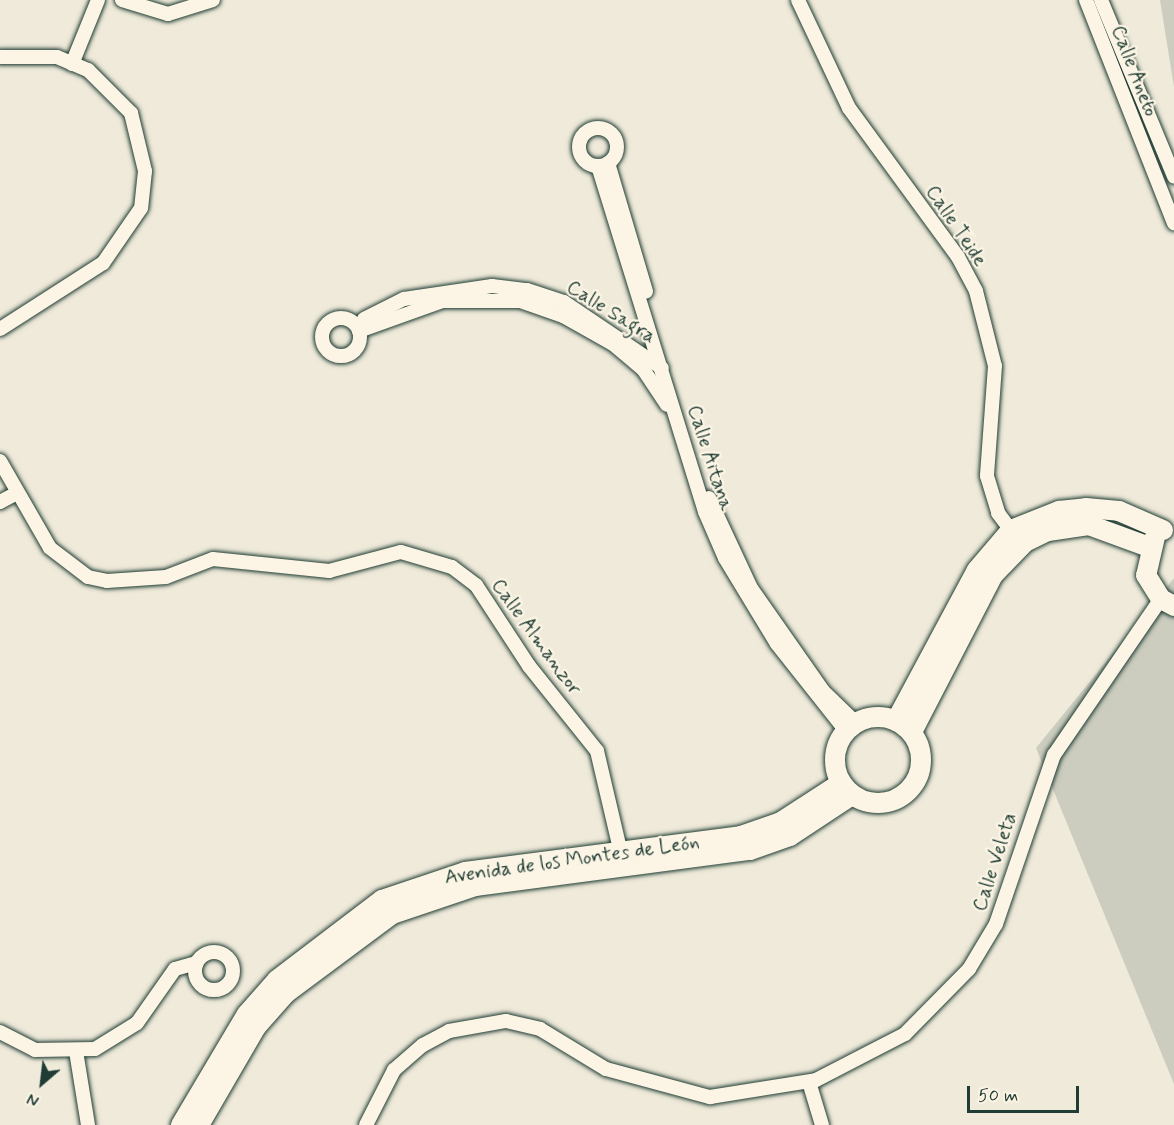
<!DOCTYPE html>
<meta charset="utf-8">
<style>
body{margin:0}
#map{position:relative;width:1174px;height:1125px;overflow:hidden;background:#efeada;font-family:Mynerve,sans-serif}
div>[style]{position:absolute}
.green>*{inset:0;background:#cccdbf}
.roads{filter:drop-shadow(0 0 2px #1f3d34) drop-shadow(0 0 2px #1f3d34)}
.street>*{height:14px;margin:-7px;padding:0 7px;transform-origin:7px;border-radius:7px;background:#fcf5e5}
.street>.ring{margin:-7px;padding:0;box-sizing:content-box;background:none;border:14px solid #fcf5e5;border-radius:50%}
.secondary>*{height:20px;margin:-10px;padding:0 10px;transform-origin:10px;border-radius:10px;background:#fcf5e5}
.secondary>.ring{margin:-10px;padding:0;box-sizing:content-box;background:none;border:20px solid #fcf5e5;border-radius:50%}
span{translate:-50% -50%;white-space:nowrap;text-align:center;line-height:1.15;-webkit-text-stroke:4.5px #fcf5e5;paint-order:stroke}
.street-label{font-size:20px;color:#1f3d34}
.north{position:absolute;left:12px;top:1053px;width:60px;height:60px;-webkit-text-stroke:4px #fcf5e5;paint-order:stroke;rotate:208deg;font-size:16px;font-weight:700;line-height:24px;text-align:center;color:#1f3d34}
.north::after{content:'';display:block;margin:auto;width:21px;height:27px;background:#1f3d34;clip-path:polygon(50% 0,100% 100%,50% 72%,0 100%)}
.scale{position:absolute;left:967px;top:1086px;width:112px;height:27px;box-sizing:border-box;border:3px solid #1f3d34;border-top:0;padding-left:8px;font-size:18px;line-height:21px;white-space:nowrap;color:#1f3d34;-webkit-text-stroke:4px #fcf5e5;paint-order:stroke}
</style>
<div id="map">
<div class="green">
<i style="clip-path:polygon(1160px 0,1174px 0,1174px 87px)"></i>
<i style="clip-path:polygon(1174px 578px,1174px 1084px,1036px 748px)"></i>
</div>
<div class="roads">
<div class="street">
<i style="left:122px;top:0;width:48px;rotate:16.9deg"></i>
<i style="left:168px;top:14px;width:47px;rotate:-17.3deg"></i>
<i style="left:798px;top:0;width:119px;rotate:64.7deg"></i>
<i style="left:849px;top:108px;width:185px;rotate:53.8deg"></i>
<i style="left:958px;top:257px;width:38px;rotate:62deg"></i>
<i style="left:976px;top:291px;width:77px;rotate:75.8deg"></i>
<i style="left:995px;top:366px;width:110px;rotate:94.2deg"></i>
<i style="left:987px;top:476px;width:39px;rotate:73deg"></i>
<i style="left:998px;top:513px;width:21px;rotate:53deg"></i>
<i style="left:1086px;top:0;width:240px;rotate:68.5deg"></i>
<i style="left:1101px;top:0;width:191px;rotate:67.5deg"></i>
<i style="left:0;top:57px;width:57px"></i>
<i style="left:57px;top:57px;width:34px;rotate:23deg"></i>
<i style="left:88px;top:70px;width:61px;rotate:45deg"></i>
<i style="left:131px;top:113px;width:60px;rotate:76.4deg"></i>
<i style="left:145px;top:171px;width:37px;rotate:96deg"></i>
<i style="left:141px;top:208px;width:67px;rotate:124.6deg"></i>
<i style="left:103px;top:263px;width:122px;rotate:147.3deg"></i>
<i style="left:72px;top:64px;width:69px;rotate:-67.9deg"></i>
<i class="ring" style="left:579px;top:128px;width:24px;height:24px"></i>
<i style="left:608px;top:163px;width:134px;rotate:73.5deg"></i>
<i style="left:598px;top:166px;width:362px;rotate:72.8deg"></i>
<i style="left:705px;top:512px;width:50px;rotate:66.5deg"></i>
<i style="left:725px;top:558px;width:100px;rotate:58.8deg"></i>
<i style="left:777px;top:644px;width:111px;rotate:51.6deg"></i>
<i class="ring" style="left:322px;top:318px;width:24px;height:24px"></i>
<i style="left:364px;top:319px;width:45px;rotate:-26.6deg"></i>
<i style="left:404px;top:299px;width:89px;rotate:-8.4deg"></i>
<i style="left:492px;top:286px;width:35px;rotate:7deg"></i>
<i style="left:527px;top:290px;width:39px;rotate:18deg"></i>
<i style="left:564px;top:302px;width:118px;rotate:34deg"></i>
<i style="left:359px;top:331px;width:89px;rotate:-19.7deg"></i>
<i style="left:443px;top:301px;width:77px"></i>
<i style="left:520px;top:301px;width:46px;rotate:19.2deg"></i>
<i style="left:563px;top:316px;width:57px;rotate:29.2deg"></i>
<i style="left:613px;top:344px;width:39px;rotate:40deg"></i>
<i style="left:643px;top:369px;width:43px;rotate:56.3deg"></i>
<i style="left:0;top:461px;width:100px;rotate:60.1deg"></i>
<i style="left:50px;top:548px;width:48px;rotate:37.3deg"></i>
<i style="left:88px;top:577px;width:19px;rotate:12deg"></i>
<i style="left:107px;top:581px;width:59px;rotate:-3.9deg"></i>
<i style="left:166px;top:577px;width:50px;rotate:-21deg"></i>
<i style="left:213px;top:559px;width:117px;rotate:5.9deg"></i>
<i style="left:329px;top:571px;width:74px;rotate:-14.8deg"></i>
<i style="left:401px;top:552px;width:53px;rotate:16.4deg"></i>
<i style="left:452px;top:567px;width:30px;rotate:37deg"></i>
<i style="left:476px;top:585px;width:97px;rotate:56.8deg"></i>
<i style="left:529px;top:666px;width:109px;rotate:51.3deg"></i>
<i style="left:597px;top:751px;width:105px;rotate:76.8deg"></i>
<i style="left:709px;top:498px;width:99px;rotate:65deg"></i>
<i style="left:751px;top:588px;width:126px;rotate:55deg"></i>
<i style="left:823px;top:691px;width:46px;rotate:44.1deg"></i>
<i style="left:0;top:502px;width:19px;rotate:-28deg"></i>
<i class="ring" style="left:195px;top:952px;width:24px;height:24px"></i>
<i style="left:0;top:1032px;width:39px;rotate:27deg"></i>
<i style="left:35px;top:1050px;width:60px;rotate:-1deg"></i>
<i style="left:95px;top:1049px;width:49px;rotate:-31.8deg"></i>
<i style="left:137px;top:1023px;width:66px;rotate:-54.9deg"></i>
<i style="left:175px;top:969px;width:22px;rotate:-16deg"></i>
<i style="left:76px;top:1051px;width:75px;rotate:80.8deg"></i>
<i style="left:809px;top:1082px;width:45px;rotate:73.2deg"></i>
<i style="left:366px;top:1125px;width:62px;rotate:-63deg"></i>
<i style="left:394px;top:1070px;width:38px;rotate:-41deg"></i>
<i style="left:423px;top:1045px;width:30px;rotate:-28deg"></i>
<i style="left:449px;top:1031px;width:58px;rotate:-10deg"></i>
<i style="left:506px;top:1021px;width:35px;rotate:13deg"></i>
<i style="left:540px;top:1029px;width:77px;rotate:31.2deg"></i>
<i style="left:606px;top:1069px;width:108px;rotate:15.1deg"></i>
<i style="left:710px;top:1097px;width:107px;rotate:-9.1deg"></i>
<i style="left:816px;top:1080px;width:100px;rotate:-27.3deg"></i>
<i style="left:905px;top:1034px;width:91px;rotate:-45.4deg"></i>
<i style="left:969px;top:969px;width:52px;rotate:-59deg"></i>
<i style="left:996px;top:924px;width:179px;rotate:-71.1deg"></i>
<i style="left:1054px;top:755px;width:189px;rotate:-55.6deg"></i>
</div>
<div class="secondary">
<i style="left:1155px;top:537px;width:39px;rotate:103deg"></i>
<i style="left:1146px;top:575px;width:28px;rotate:58deg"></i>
<i style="left:1161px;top:599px;width:15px;rotate:28deg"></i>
<i class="ring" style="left:835px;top:717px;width:66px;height:66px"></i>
<i style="left:896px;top:721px;width:171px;rotate:-61.8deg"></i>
<i style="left:977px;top:570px;width:52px;rotate:-49.6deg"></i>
<i style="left:1011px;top:530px;width:52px;rotate:-21.6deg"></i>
<i style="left:1059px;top:511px;width:27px;rotate:-6deg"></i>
<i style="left:1086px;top:508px;width:33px;rotate:5deg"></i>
<i style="left:1119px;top:511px;width:48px;rotate:23.4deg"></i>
<i style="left:912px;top:732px;width:177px;rotate:-62.7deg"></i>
<i style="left:993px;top:575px;width:46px;rotate:-45.9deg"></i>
<i style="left:1025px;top:542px;width:25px;rotate:-26deg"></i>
<i style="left:1048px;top:531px;width:41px;rotate:-8.3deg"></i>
<i style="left:1089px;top:525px;width:64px;rotate:20.1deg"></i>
<i style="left:181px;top:1125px;width:129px;rotate:-59.3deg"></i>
<i style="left:247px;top:1014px;width:45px;rotate:-48.6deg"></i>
<i style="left:277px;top:980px;width:132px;rotate:-37.3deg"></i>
<i style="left:382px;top:900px;width:88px;rotate:-18.6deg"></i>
<i style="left:465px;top:872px;width:278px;rotate:-7.4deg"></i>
<i style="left:741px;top:836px;width:42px;rotate:-19.3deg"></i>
<i style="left:781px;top:822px;width:72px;rotate:-33deg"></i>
<i style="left:199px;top:1125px;width:113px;rotate:-59.8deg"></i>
<i style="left:256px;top:1027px;width:45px;rotate:-48.6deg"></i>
<i style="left:286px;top:993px;width:132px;rotate:-36.7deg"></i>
<i style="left:392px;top:914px;width:88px;rotate:-18.6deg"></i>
<i style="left:475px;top:886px;width:277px;rotate:-7.5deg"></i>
<i style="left:750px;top:850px;width:42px;rotate:-19.3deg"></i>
<i style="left:790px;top:836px;width:74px;rotate:-33.5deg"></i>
</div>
</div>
<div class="street-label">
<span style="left:1134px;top:71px;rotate:69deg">Calle Aneto</span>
<span style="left:956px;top:226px;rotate:56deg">Calle Teide</span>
<span style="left:611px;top:312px;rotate:32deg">Calle Sagra</span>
<span style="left:710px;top:458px;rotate:72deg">Calle Aitana</span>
<span style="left:536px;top:637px;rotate:54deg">Calle Almanzor</span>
<span style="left:572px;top:860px;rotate:-8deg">Avenida de los Montes de León</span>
<span style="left:995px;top:862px;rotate:-72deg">Calle Veleta</span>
</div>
<div class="north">N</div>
<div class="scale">50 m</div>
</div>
